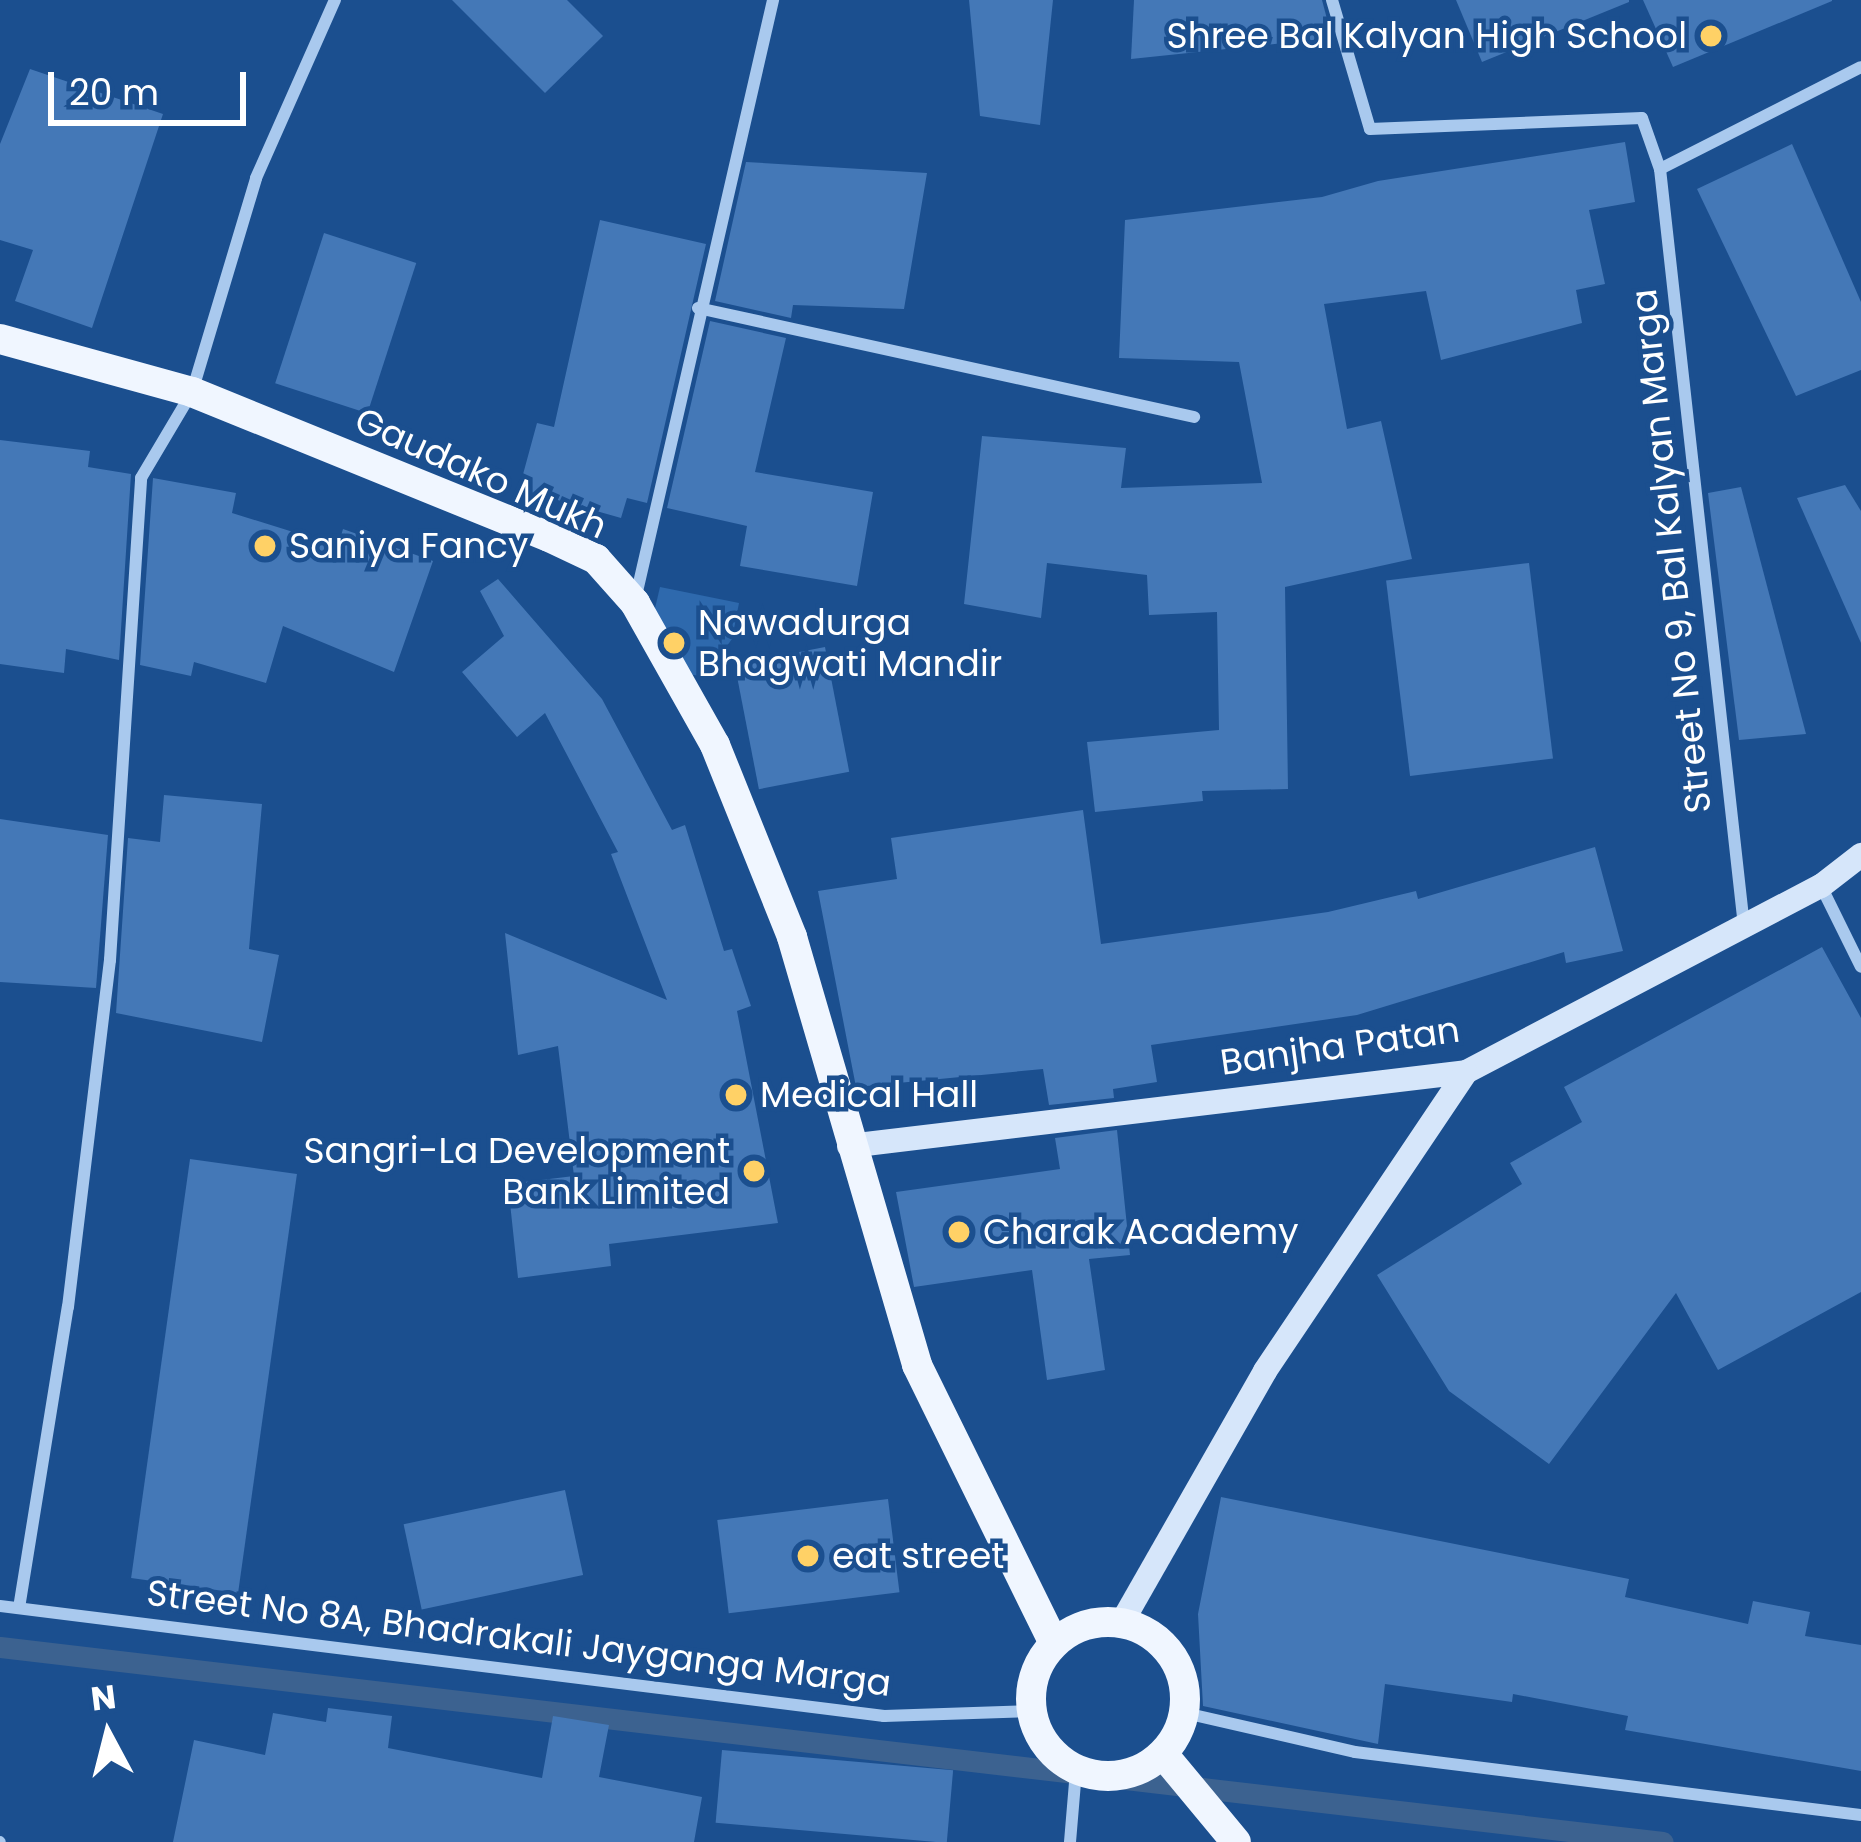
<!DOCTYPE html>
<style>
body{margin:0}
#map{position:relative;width:1861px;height:1842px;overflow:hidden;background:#1b4f8f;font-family:Poppins,sans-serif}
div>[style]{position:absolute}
.green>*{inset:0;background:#2e69ad}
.stream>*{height:21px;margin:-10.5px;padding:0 10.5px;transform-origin:10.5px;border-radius:10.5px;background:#3c6290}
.building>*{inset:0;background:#4478b7;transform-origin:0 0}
.pedestrian>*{height:10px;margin:-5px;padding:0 5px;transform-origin:5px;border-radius:5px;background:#a9c9ee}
.minor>*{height:12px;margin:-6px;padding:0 6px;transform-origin:6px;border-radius:6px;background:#a9c9ee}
.secondary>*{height:24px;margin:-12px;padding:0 12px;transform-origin:12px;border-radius:12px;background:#d6e6fa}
.primary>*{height:30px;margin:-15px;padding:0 15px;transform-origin:15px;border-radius:15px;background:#f0f6ff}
.primary>.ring{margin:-15px;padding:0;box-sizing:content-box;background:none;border:30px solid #f0f6ff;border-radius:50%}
.dots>*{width:33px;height:33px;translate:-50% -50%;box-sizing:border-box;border:6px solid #1b4f8f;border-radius:50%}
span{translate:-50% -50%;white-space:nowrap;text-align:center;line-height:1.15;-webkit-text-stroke:9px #1b4f8f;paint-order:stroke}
.poi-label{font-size:36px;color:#fff}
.right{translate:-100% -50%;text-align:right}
.left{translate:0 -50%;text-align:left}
.street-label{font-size:36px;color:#fff}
.north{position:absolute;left:48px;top:1674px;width:120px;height:120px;-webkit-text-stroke:9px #1b4f8f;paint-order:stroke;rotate:353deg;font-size:33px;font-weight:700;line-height:48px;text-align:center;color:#fff}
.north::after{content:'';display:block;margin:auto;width:42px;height:54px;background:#fff;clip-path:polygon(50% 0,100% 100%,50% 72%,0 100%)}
.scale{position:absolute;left:48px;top:72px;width:198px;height:54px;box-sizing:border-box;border:6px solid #fff;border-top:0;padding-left:15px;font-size:36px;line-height:42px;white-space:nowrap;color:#fff;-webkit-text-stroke:9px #1b4f8f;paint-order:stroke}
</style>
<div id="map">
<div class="green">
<i style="clip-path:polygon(660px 587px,739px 603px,732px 639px,704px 677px,674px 671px,652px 621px)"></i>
</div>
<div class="stream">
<i style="left:0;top:1647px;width:1674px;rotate:6.69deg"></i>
</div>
<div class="building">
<i style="clip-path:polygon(452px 0,567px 0,603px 36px,545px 93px)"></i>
<i style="clip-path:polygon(969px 0,1053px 0,1040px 125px,980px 116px)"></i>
<i style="clip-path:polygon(1134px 0,1322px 0,1332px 38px,1131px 59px)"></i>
<i style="clip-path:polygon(1456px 0,1629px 0,1629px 2px,1482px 62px)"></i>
<i style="clip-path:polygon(1643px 0,1832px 0,1832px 1px,1673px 67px)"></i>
<i style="clip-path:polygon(30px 69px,163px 114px,92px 328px,15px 301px,33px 250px,0 240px,0 144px)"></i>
<i style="clip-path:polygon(1625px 142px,1635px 202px,1589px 210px,1605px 284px,1576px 290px,1582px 323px,1441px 360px,1426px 291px,1324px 304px,1347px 429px,1381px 421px,1412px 559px,1285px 587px,1288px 789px,1202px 791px,1203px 801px,1095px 812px,1087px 742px,1219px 730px,1217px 612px,1149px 615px,1147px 575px,1047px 563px,1041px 618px,964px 604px,982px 436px,1126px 448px,1121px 488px,1262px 483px,1239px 362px,1119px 358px,1125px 220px,1322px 197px,1378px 181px)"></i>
<i style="clip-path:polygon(1792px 144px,1861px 302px,1861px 370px,1796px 396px,1697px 189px)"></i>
<i style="clip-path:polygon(746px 162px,927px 173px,904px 309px,793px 305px,791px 318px,715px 301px)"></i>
<i style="clip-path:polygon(600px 220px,706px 244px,647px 503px,627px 498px,621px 518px,519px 489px,537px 423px,554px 427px)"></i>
<i style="left:324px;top:233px;width:97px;height:158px;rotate:18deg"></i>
<i style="clip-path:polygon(710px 321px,786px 338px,755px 472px,873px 492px,857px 586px,740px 566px,747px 526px,667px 508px)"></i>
<i style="clip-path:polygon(0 440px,90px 451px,88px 467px,131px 474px,119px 660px,66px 649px,64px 673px,0 664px)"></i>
<i style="clip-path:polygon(153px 478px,236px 493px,232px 513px,338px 546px,343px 529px,433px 561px,394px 672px,283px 626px,266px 683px,194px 662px,191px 676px,140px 665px)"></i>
<i style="clip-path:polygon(1845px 485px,1861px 511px,1861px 643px,1797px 498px)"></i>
<i style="clip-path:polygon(1741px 487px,1806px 734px,1739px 740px,1708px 493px)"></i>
<i style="left:1529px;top:563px;width:197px;height:144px;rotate:83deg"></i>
<i style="clip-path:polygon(498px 579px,602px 699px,672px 830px,685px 825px,724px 951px,732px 949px,751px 1006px,737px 1011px,778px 1223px,609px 1244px,611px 1266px,518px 1278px,508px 1184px,574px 1176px,558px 1046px,518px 1055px,505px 933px,667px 1000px,611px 854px,618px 852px,545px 713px,517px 737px,462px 672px,504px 636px,480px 591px)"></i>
<i style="left:825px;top:647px;width:127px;height:92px;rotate:79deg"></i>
<i style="clip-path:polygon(164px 795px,262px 804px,249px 949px,279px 955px,262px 1042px,116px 1013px,128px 838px,160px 842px)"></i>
<i style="clip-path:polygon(1083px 810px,1101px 944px,1328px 912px,1416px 891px,1418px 899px,1595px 847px,1623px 951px,1566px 963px,1564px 952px,1357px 1015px,1151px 1045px,1157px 1082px,1113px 1089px,1114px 1098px,1049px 1105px,1043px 1069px,856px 1087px,818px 891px,897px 879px,891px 838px)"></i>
<i style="clip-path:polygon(0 819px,108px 835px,96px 988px,0 982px)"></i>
<i style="clip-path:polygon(1822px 947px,1861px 1018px,1861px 1292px,1718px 1370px,1676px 1293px,1549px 1464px,1449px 1391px,1377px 1275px,1522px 1184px,1510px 1163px,1582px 1122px,1564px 1087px)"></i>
<i style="clip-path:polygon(1117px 1130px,1130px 1255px,1089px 1259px,1105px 1370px,1047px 1380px,1032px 1270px,914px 1287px,896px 1192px,1060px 1169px,1055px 1138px)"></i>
<i style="left:190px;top:1159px;width:108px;height:423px;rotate:8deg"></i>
<i style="left:565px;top:1490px;width:87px;height:165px;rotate:78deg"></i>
<i style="clip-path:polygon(1221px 1497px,1629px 1579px,1625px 1597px,1748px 1624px,1753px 1601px,1810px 1612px,1805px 1636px,1861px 1645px,1861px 1771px,1625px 1730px,1628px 1716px,1513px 1694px,1512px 1702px,1385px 1684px,1378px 1744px,1203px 1706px,1198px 1614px)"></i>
<i style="left:888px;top:1499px;width:94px;height:172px;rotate:83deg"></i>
<i style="clip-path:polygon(328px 1708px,392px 1716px,388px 1748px,542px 1778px,553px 1716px,609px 1725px,599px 1777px,702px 1797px,694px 1842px,173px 1842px,194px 1740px,265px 1755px,273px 1713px,326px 1722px)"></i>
<i style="left:722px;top:1750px;width:232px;height:73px;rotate:5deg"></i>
</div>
<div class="pedestrian">
<i style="left:0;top:1841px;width:1px;rotate:45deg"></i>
</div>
<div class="minor">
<i style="left:1332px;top:0;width:134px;rotate:73.6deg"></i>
<i style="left:1370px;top:129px;width:272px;rotate:-2.3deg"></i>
<i style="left:1642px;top:118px;width:54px;rotate:70.6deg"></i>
<i style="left:1660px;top:169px;width:762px;rotate:83.67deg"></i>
<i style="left:1660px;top:169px;width:225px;rotate:-26.9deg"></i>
<i style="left:698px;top:308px;width:508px;rotate:12.39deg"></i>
<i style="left:636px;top:596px;width:612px;rotate:-77.05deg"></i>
<i style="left:1821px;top:886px;width:90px;rotate:63.7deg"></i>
<i style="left:0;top:1606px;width:891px;rotate:7.09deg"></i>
<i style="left:884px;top:1716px;width:147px;rotate:-1.9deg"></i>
<i style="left:19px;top:1608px;width:305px;rotate:-80.8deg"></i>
<i style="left:68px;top:1307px;width:350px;rotate:-83.1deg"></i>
<i style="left:110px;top:960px;width:483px;rotate:-86.3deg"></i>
<i style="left:141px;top:478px;width:100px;rotate:-59.3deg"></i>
<i style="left:192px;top:392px;width:223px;rotate:-73.3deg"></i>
<i style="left:256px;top:178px;width:195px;rotate:-66.1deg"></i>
<i style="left:1185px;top:1713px;width:174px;rotate:12.9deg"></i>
<i style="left:1355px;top:1752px;width:510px;rotate:7.1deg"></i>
<i style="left:1070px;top:1842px;width:72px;rotate:-85.2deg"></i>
</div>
<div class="secondary">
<i style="left:849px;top:1146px;width:621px;rotate:-6.84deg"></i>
<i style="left:1466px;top:1072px;width:401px;rotate:-27.7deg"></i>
<i style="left:1821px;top:886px;width:51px;rotate:-37.8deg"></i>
<i style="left:1122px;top:1622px;width:289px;rotate:-60.3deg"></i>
<i style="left:1265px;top:1371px;width:360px;rotate:-56.1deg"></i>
</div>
<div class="primary">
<i style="left:0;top:339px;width:199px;rotate:15.4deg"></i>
<i style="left:192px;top:392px;width:385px;rotate:22.1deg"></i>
<i style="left:549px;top:537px;width:52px;rotate:25.1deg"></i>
<i style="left:596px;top:559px;width:59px;rotate:48.4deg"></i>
<i style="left:635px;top:603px;width:163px;rotate:60.6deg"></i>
<i style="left:715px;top:745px;width:207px;rotate:68.1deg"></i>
<i style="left:792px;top:937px;width:446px;rotate:73.7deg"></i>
<i style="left:917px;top:1365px;width:310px;rotate:63.8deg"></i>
<i class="ring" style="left:1031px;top:1622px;width:124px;height:124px"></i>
<i style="left:1163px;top:1754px;width:114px;rotate:50.3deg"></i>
</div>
<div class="dots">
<i style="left:1711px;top:36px;background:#ffd166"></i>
<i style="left:265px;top:546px;background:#ffd166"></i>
<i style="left:674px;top:643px;background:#ffd166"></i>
<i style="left:736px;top:1095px;background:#ffd166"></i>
<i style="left:754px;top:1171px;background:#ffd166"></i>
<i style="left:959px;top:1232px;background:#ffd166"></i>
<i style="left:808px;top:1556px;background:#ffd166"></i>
</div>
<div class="poi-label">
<span class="right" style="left:1687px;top:36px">Shree Bal Kalyan High School</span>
<span class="left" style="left:289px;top:546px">Saniya Fancy</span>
<span class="left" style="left:698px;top:643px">Nawadurga<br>Bhagwati Mandir</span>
<span class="left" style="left:760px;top:1095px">Medical Hall</span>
<span class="right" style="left:730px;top:1171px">Sangri-La Development<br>Bank Limited</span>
<span class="left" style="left:983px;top:1232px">Charak Academy</span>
<span class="left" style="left:832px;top:1556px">eat street</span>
</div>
<div class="street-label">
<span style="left:481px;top:473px;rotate:24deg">Gaudako Mukh</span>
<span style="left:1671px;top:551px;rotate:-96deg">Street No 9, Bal Kalyan Marga</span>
<span style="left:1340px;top:1046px;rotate:-8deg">Banjha Patan</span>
<span style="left:519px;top:1638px;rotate:7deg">Street No 8A, Bhadrakali Jayganga Marga</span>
</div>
<div class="north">N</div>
<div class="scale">20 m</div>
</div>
